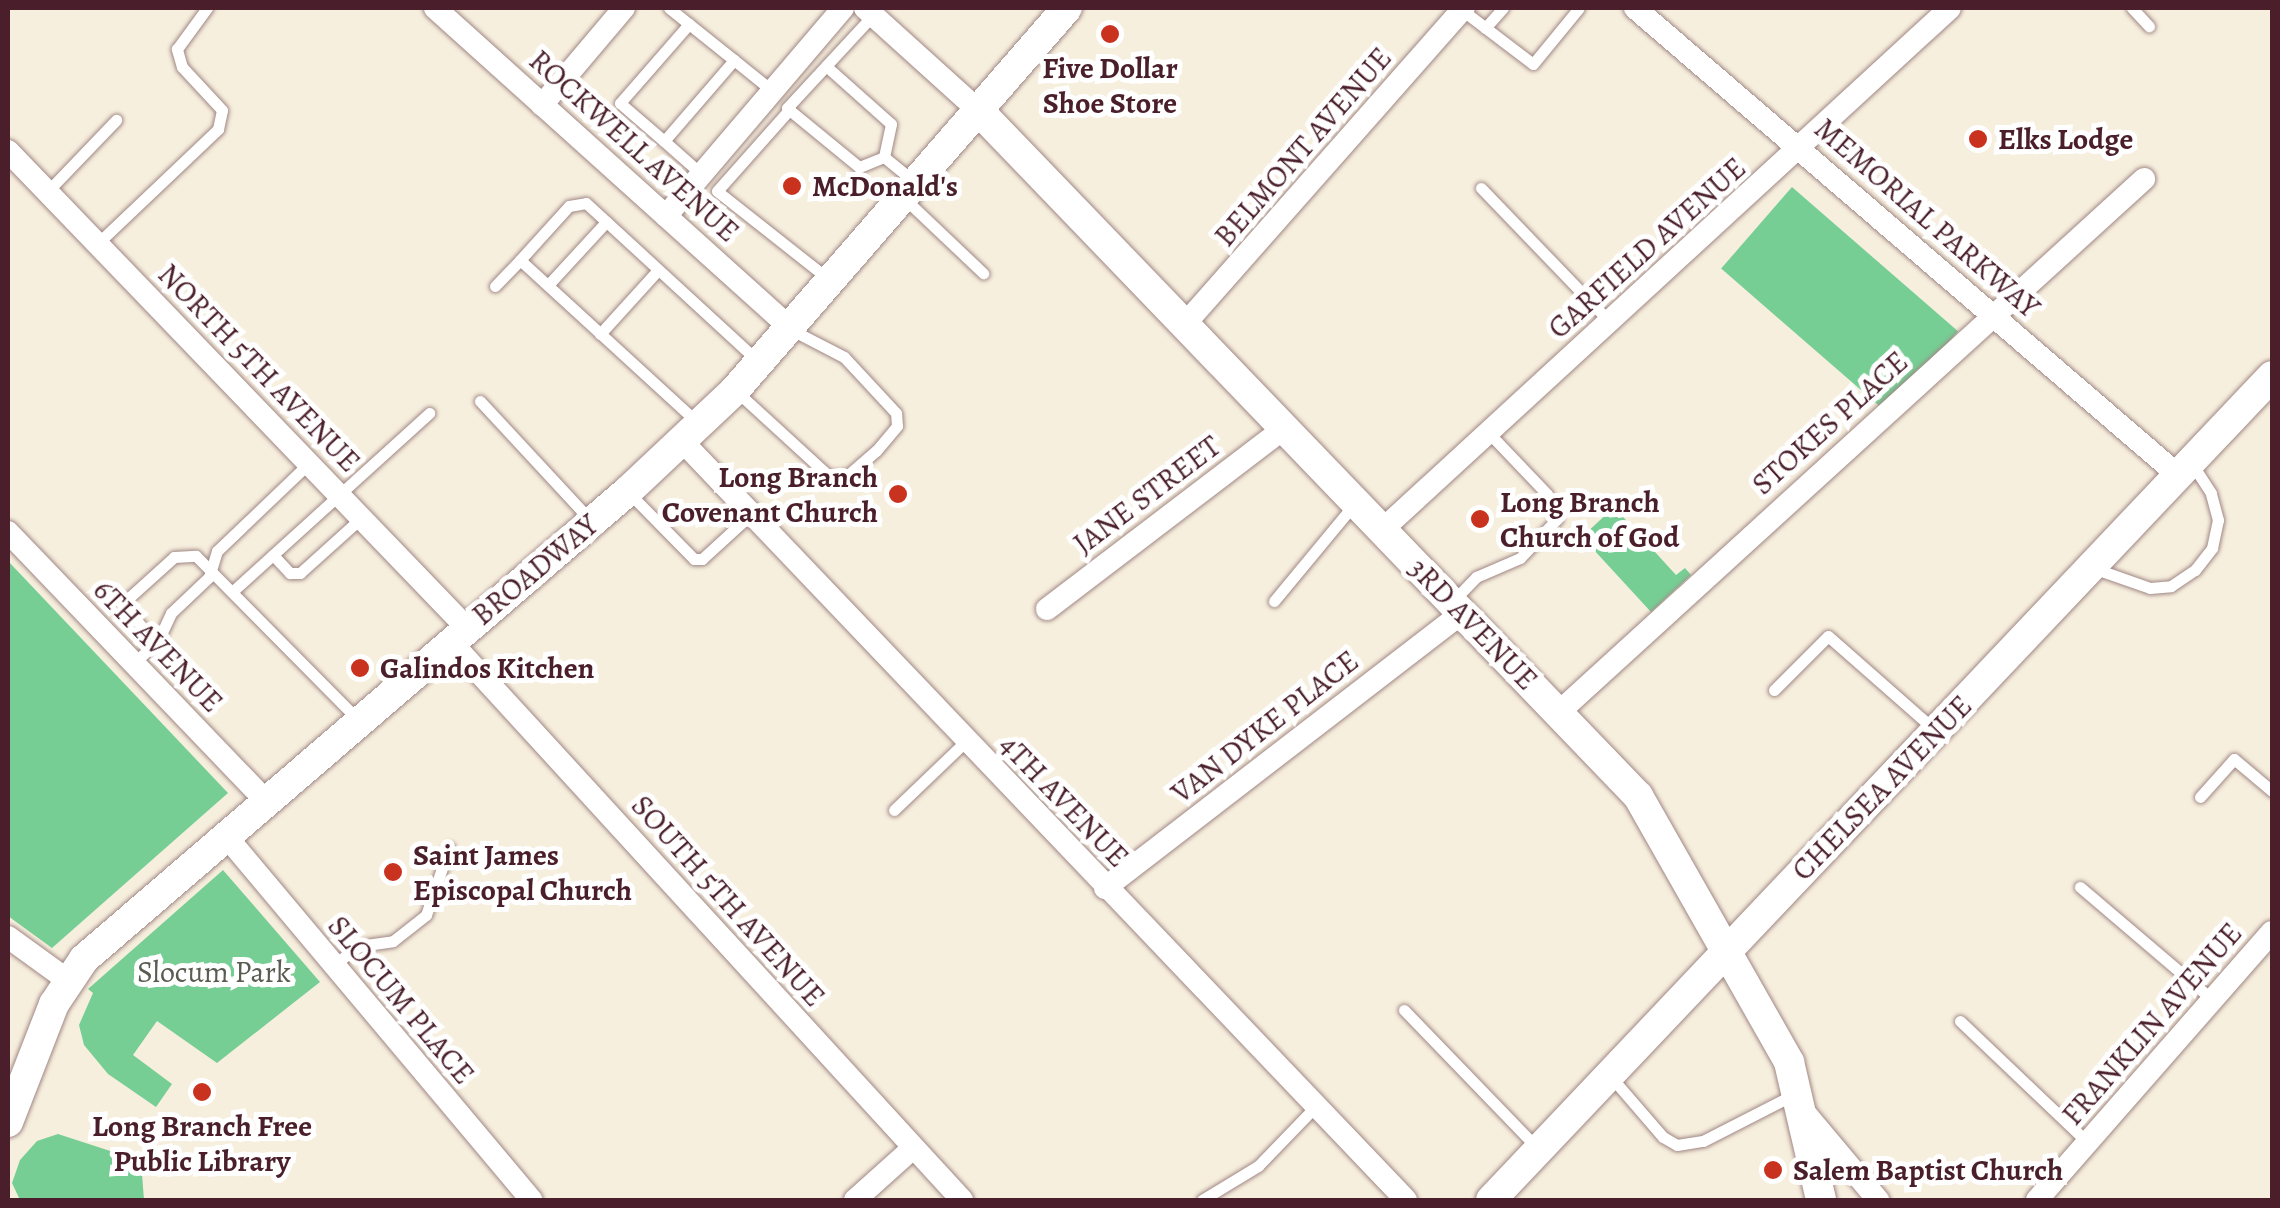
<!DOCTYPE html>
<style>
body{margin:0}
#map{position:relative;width:2280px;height:1208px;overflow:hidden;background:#f7efde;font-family:Alegreya,serif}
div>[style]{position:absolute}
.green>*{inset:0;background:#76ce94;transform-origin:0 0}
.roads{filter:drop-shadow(0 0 2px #a08784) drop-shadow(0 0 2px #a08784)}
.service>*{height:11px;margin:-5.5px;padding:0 5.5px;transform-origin:5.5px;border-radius:5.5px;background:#fff}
.minor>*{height:22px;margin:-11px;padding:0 11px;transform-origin:11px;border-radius:11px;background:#fff}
.tertiary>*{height:30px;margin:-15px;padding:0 15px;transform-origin:15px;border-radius:15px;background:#fff}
.dots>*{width:28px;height:28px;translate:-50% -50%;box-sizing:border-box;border:5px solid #fff;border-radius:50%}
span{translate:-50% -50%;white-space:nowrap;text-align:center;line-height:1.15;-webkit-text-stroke:10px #fff;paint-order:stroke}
.poi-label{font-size:30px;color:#4a1f2b;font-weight:700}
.left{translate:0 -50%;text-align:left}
.right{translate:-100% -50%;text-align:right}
.street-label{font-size:30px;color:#4a1f2b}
.park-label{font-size:30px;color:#595c50}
.frame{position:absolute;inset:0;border:10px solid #4a1f2b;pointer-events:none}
</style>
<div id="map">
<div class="green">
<i style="left:1792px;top:187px;width:220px;height:108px;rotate:41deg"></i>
<i style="clip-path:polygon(1614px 507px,1676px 575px,1685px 568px,1691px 575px,1651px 612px,1582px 537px)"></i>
<i style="clip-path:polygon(8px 561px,228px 793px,52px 948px,8px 916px)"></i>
<i style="clip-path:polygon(223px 870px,320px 982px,217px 1063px,157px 1021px,133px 1055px,172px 1084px,156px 1107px,108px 1074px,84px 1045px,79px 1025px,93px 993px,88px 989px)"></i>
<i style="clip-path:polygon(58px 1134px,141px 1161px,144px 1200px,20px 1200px,12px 1183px,20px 1160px,37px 1141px)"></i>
</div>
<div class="roads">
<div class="service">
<i style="left:669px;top:8px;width:83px;rotate:38.7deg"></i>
<i style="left:734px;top:60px;width:107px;rotate:130.8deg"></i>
<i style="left:664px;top:141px;width:58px;rotate:-139.2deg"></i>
<i style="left:620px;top:103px;width:105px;rotate:-48.9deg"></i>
<i style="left:2132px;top:8px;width:25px;rotate:47deg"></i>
<i style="left:1462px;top:10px;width:89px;rotate:37.3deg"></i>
<i style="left:1533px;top:64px;width:72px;rotate:-50.6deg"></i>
<i style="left:1485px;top:28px;width:27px;rotate:-48deg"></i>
<i style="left:734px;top:60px;width:46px;rotate:38.9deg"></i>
<i style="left:826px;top:66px;width:87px;rotate:41.7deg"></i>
<i style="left:891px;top:124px;width:34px;rotate:102deg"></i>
<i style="left:884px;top:157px;width:27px;rotate:158deg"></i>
<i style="left:859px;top:167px;width:93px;rotate:-140.7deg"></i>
<i style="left:787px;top:108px;width:127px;rotate:-47.2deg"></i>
<i style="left:789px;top:110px;width:108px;rotate:131.6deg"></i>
<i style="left:717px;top:191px;width:140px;rotate:38.3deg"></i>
<i style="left:664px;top:141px;width:45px;rotate:41.4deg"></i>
<i style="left:884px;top:157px;width:41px;rotate:39.1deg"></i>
<i style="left:1481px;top:188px;width:186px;rotate:46.1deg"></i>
<i style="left:47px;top:192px;width:100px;rotate:-46.2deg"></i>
<i style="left:905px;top:199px;width:108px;rotate:43.5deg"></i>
<i style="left:97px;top:244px;width:167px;rotate:-43.5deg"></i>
<i style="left:218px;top:129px;width:19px;rotate:-78deg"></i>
<i style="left:222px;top:110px;width:59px;rotate:-132.9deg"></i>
<i style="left:182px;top:67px;width:19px;rotate:-106deg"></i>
<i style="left:177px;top:49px;width:51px;rotate:-53.8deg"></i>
<i style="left:548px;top:285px;width:86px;rotate:-47.4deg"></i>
<i style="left:495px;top:286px;width:36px;rotate:-46deg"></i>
<i style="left:600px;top:334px;width:86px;rotate:-47.8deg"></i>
<i style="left:735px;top:390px;width:127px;rotate:42.5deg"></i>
<i style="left:829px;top:476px;width:19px;rotate:-3deg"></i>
<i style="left:848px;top:475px;width:37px;rotate:-41deg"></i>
<i style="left:876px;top:451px;width:33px;rotate:-50deg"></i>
<i style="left:897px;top:426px;width:13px;rotate:-94deg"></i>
<i style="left:896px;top:413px;width:76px;rotate:-132.9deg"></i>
<i style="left:844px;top:357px;width:59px;rotate:-152.6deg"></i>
<i style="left:480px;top:401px;width:165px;rotate:47.2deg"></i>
<i style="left:698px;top:423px;width:241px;rotate:-137.5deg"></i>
<i style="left:520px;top:260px;width:73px;rotate:-47.8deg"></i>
<i style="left:569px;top:206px;width:17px;rotate:-10deg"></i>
<i style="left:586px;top:203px;width:234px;rotate:42.6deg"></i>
<i style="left:630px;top:494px;width:91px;rotate:45.4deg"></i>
<i style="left:694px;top:559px;width:8px"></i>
<i style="left:702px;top:559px;width:65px;rotate:-42.5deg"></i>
<i style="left:273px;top:555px;width:25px;rotate:47deg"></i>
<i style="left:290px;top:573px;width:10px"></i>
<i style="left:300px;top:573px;width:82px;rotate:-42deg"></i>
<i style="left:2093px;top:568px;width:60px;rotate:19.3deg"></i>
<i style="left:2150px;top:588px;width:21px;rotate:-5deg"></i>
<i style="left:2171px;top:586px;width:29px;rotate:-34deg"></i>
<i style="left:2195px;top:570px;width:28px;rotate:-52deg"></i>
<i style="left:2212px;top:548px;width:29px;rotate:-78deg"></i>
<i style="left:2218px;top:520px;width:28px;rotate:-105deg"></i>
<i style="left:2211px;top:493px;width:35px;rotate:-123deg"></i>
<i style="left:233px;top:591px;width:265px;rotate:-42.2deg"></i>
<i style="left:1274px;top:601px;width:127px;rotate:-50.4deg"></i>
<i style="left:1452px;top:602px;width:35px;rotate:-46deg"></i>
<i style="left:1476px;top:577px;width:48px;rotate:-23.4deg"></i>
<i style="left:1520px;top:558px;width:54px;rotate:-46.5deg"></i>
<i style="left:1557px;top:519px;width:27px;rotate:-112deg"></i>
<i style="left:1547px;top:494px;width:84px;rotate:-133.6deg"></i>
<i style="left:156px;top:643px;width:52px;rotate:-131.1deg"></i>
<i style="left:122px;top:604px;width:70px;rotate:-42.1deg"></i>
<i style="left:174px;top:557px;width:22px;rotate:-3deg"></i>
<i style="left:196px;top:556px;width:232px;rotate:45.3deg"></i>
<i style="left:133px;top:664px;width:34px;rotate:-43deg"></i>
<i style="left:158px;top:641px;width:31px;rotate:-65deg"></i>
<i style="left:171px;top:613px;width:52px;rotate:-43.5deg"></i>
<i style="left:209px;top:577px;width:27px;rotate:-73deg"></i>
<i style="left:217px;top:551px;width:127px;rotate:-43.7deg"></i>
<i style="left:1774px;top:690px;width:76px;rotate:-45deg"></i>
<i style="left:1828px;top:636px;width:144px;rotate:41.3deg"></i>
<i style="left:2200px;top:797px;width:51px;rotate:-48.2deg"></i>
<i style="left:2234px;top:759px;width:50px;rotate:40.1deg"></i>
<i style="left:894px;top:810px;width:100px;rotate:-43.8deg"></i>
<i style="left:2080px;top:887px;width:175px;rotate:40.4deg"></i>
<i style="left:333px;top:965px;width:32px;rotate:-36deg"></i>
<i style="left:359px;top:946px;width:34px;rotate:-8deg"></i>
<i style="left:393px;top:941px;width:42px;rotate:-38.2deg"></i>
<i style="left:426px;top:915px;width:71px;rotate:-71.1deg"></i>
<i style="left:1404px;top:1010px;width:193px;rotate:46deg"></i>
<i style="left:1960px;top:1021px;width:177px;rotate:43.6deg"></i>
<i style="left:1612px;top:1078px;width:78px;rotate:49.2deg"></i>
<i style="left:1663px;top:1137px;width:16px;rotate:30deg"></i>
<i style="left:1677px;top:1145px;width:26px;rotate:-9deg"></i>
<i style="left:1703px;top:1141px;width:101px;rotate:-27.1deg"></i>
<i style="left:1202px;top:1200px;width:66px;rotate:-31.3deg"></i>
<i style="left:1258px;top:1166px;width:82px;rotate:-46deg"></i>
</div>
<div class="minor">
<i style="left:435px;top:8px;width:481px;rotate:42deg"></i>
<i style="left:865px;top:8px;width:154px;rotate:42.1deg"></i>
<i style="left:1635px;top:8px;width:716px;rotate:40.7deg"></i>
<i style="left:542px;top:105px;width:127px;rotate:-49.8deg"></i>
<i style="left:8px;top:151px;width:662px;rotate:46.1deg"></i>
<i style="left:666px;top:216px;width:273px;rotate:-49.6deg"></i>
<i style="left:1185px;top:324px;width:422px;rotate:-48.6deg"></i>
<i style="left:682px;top:441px;width:1049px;rotate:46.35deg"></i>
<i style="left:1382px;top:530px;width:771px;rotate:-42.58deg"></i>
<i style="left:8px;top:532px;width:373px;rotate:46.2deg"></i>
<i style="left:1047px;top:609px;width:297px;rotate:-37.3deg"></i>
<i style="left:451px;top:642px;width:757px;rotate:47.52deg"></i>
<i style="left:1558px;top:713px;width:793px;rotate:-42.34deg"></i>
<i style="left:226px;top:836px;width:475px;rotate:50deg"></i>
<i style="left:1105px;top:888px;width:451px;rotate:-37.6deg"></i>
<i style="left:8px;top:937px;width:72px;rotate:35.9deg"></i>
<i style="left:1805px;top:1113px;width:114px;rotate:50deg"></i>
<i style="left:855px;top:1200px;width:78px;rotate:-41.9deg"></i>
<i style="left:2037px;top:1200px;width:356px;rotate:-48.8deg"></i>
</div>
<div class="tertiary">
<i style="left:979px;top:111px;width:951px;rotate:46.11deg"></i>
<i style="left:1638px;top:796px;width:306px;rotate:60.4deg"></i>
<i style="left:1789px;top:1062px;width:142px;rotate:76.9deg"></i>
<i style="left:8px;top:1122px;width:127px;rotate:-68.7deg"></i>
<i style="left:54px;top:1004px;width:54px;rotate:-56.3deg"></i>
<i style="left:84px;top:959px;width:718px;rotate:-40.71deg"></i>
<i style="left:628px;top:491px;width:147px;rotate:-43.3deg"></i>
<i style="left:735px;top:390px;width:506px;rotate:-49.01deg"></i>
<i style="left:1491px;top:1200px;width:1135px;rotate:-46.53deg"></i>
</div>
</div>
<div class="dots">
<i style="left:1110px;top:34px;background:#c8321e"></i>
<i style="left:1978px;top:139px;background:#c8321e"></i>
<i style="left:792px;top:186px;background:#c8321e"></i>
<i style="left:898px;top:494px;background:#c8321e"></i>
<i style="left:1480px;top:519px;background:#c8321e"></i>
<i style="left:360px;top:668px;background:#c8321e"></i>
<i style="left:393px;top:872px;background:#c8321e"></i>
<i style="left:202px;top:1092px;background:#c8321e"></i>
<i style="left:1773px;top:1170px;background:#c8321e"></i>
</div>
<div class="poi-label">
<span style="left:1110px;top:85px">Five Dollar<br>Shoe Store</span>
<span class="left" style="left:1998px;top:139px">Elks Lodge</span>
<span class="left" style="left:812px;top:186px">McDonald's</span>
<span class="right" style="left:878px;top:494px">Long Branch<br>Covenant Church</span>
<span class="left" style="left:1500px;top:519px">Long Branch<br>Church of God</span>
<span class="left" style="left:380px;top:668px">Galindos Kitchen</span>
<span class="left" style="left:413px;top:872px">Saint James<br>Episcopal Church</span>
<span style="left:202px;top:1143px">Long Branch Free<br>Public Library</span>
<span class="left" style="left:1793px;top:1170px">Salem Baptist Church</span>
</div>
<div class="street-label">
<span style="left:634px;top:146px;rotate:42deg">ROCKWELL AVENUE</span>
<span style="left:1303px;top:147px;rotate:-49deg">BELMONT AVENUE</span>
<span style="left:1927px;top:218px;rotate:41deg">MEMORIAL PARKWAY</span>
<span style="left:1647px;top:248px;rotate:-42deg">GARFIELD AVENUE</span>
<span style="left:259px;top:368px;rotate:46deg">NORTH 5TH AVENUE</span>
<span style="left:1830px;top:423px;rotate:-42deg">STOKES PLACE</span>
<span style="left:1147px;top:495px;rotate:-37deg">JANE STREET</span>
<span style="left:535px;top:570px;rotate:-40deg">BROADWAY</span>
<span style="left:1473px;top:624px;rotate:46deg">3RD AVENUE</span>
<span style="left:158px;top:646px;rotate:46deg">6TH AVENUE</span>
<span style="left:1265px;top:727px;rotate:-38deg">VAN DYKE PLACE</span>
<span style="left:1882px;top:788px;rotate:-46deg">CHELSEA AVENUE</span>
<span style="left:1064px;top:801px;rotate:46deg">4TH AVENUE</span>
<span style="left:728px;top:901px;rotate:48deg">SOUTH 5TH AVENUE</span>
<span style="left:401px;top:1000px;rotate:50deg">SLOCUM PLACE</span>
<span style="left:2152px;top:1024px;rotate:-49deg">FRANKLIN AVENUE</span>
</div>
<div class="park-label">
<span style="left:214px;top:972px">Slocum Park</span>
</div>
<div class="frame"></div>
</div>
